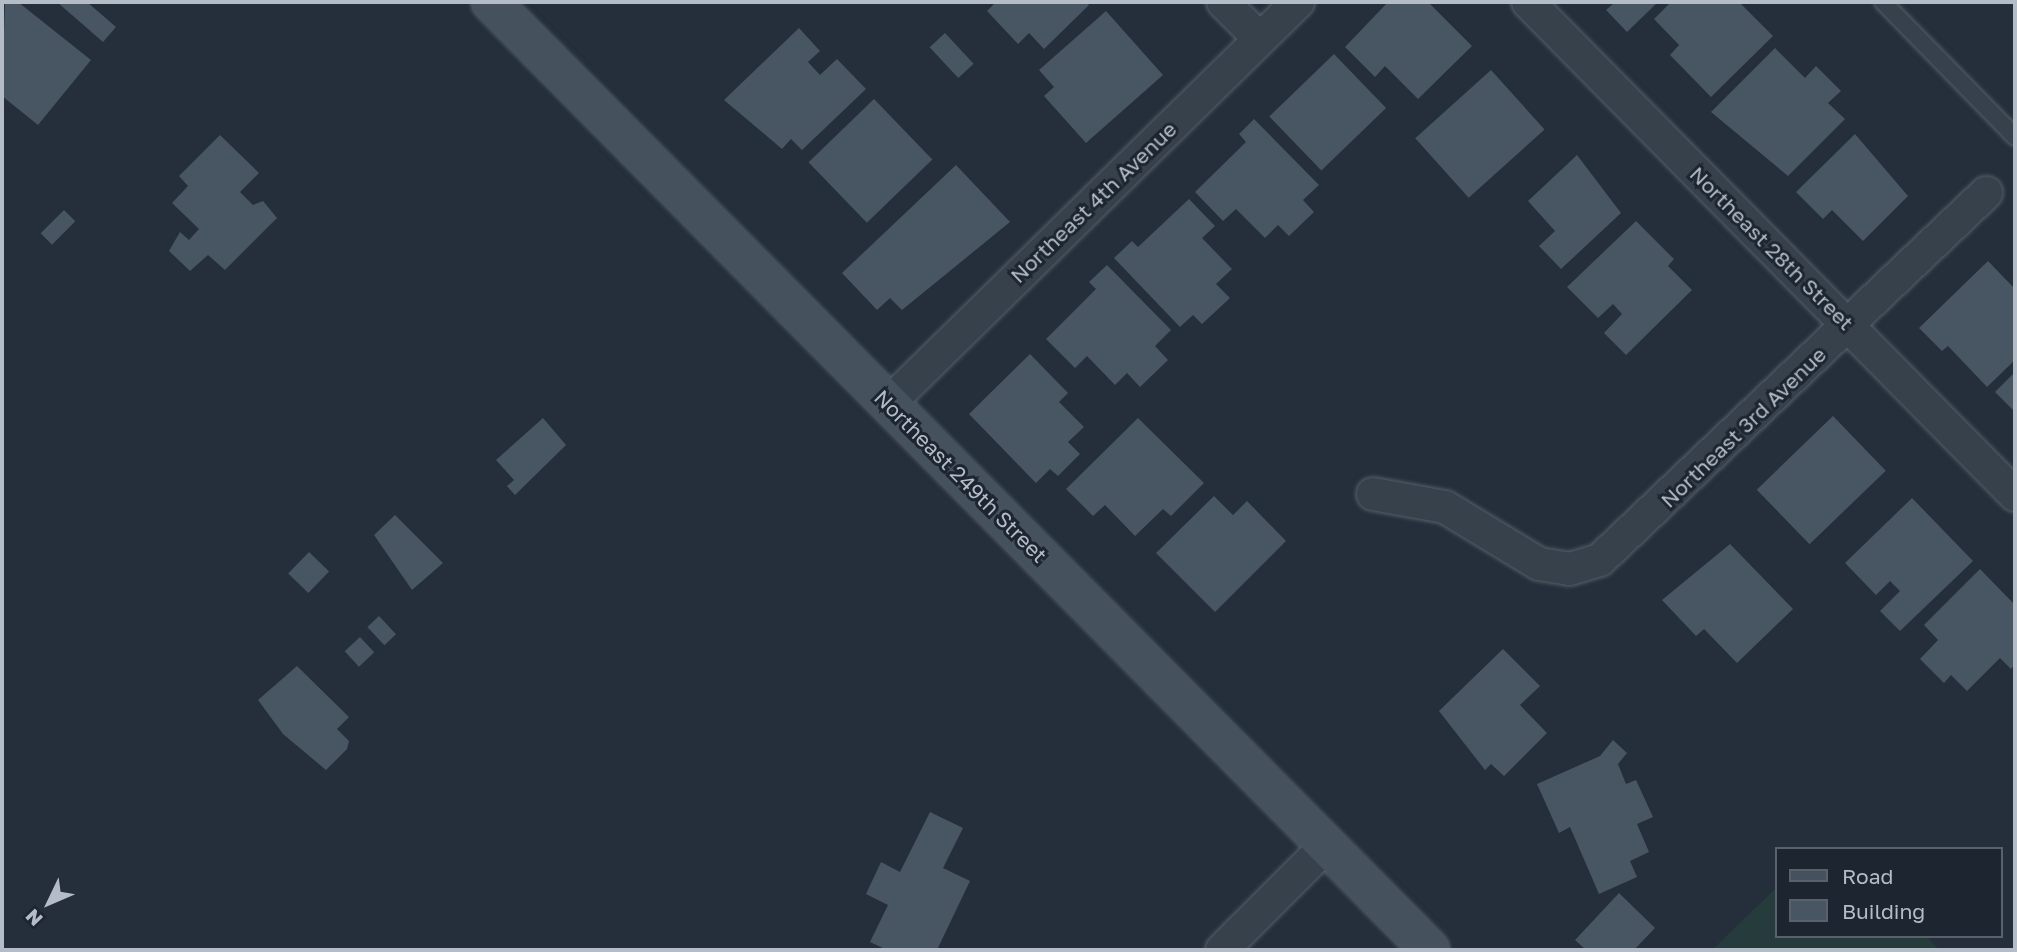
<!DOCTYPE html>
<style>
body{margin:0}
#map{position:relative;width:2017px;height:952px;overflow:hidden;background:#242f3b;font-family:"Golos Text",sans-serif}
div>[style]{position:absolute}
.green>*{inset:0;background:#263b3c}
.building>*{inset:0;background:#485562;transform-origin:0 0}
.roads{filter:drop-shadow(0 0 2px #555f69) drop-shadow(0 0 2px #555f69)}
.lane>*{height:16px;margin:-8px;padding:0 8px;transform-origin:8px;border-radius:8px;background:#37414c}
.street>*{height:32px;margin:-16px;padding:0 16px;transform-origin:16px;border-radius:16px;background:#37414c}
.secondary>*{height:38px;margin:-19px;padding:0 19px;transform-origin:19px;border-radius:19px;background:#46515e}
span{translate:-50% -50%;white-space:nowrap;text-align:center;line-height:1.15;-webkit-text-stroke:6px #1d2630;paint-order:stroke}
.street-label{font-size:21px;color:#b3bcc7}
.frame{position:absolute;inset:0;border:4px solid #b3bcc7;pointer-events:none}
.legend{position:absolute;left:1775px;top:847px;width:228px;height:91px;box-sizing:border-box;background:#1d2630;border:2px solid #59626c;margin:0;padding:9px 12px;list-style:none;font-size:21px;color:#b3bcc7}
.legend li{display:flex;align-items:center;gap:14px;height:35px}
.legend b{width:35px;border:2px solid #59626c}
.north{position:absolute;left:14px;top:868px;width:70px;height:70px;-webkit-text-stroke:5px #1d2630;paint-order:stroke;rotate:226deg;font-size:19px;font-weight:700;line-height:28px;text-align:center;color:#b3bcc7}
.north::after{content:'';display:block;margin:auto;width:24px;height:32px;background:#b3bcc7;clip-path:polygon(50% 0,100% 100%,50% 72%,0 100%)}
</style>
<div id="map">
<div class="green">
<i style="clip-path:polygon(1777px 887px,1777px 936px,1926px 936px,1940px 950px,1712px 950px)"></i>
</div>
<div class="building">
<i style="clip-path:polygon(5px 2px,18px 2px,91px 60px,38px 125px,2px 96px)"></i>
<i style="clip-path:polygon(57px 2px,87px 2px,116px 27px,103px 42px)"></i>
<i style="clip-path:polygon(996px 2px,1086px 2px,1089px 5px,1044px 49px,1029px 33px,1018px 44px,987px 11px)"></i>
<i style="clip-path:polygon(1388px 2px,1428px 2px,1472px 46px,1418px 99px,1385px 66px,1375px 77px,1345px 47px)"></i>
<i style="clip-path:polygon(1615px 2px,1658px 2px,1627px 32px,1606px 10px)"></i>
<i style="clip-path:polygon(1671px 2px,1739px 2px,1773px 36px,1711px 97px,1670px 55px,1679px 45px,1654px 19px)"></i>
<i style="clip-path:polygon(1106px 11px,1163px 75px,1086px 143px,1044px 96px,1054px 87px,1039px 70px)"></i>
<i style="clip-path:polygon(799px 28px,820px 51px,808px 62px,820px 75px,837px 59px,866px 89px,802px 150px,791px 139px,782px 149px,724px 100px)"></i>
<i style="left:945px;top:33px;width:42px;height:21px;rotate:47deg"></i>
<i style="clip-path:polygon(1775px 48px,1805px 78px,1816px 66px,1841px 91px,1828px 103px,1845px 119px,1788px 176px,1711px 112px)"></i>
<i style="left:1334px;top:54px;width:75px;height:90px;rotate:46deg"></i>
<i style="left:1491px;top:70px;width:80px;height:102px;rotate:48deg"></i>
<i style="left:874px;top:99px;width:84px;height:91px;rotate:46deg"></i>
<i style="clip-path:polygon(1254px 119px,1319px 185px,1303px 200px,1314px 212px,1289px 236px,1278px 225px,1265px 238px,1236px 209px,1223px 221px,1195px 192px,1246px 142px,1239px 134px)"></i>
<i style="clip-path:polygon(1855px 134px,1908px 196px,1863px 241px,1832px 210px,1823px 219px,1796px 192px)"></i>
<i style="clip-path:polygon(220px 135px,259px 173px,240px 192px,253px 205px,263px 201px,277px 218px,225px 270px,208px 255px,190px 271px,169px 251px,180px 232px,189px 240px,199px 229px,172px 203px,188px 186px,179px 176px)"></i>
<i style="clip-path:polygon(1577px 155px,1621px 213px,1561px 269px,1539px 246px,1555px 231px,1528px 201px)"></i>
<i style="clip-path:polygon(956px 165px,1010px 222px,902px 310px,890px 298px,877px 310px,842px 273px)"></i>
<i style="clip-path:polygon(1189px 199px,1215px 226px,1202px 238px,1232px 269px,1216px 284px,1230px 298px,1202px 324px,1193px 315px,1180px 327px,1114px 258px,1132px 241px,1138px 247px)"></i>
<i style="left:64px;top:210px;width:16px;height:33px;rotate:45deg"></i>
<i style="clip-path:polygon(1636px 221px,1674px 259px,1668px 266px,1692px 290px,1626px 355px,1604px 333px,1622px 314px,1613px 304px,1598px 318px,1567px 287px)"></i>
<i style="clip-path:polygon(1988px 261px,2015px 289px,2015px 360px,1987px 387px,1948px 346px,1942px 351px,1919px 328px)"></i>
<i style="clip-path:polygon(1107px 265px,1171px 330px,1155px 346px,1168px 360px,1140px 387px,1127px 373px,1115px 385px,1087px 356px,1075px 368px,1046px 339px,1096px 289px,1089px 282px)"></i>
<i style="clip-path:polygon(1030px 354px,1068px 393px,1059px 402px,1084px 427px,1068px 442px,1080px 454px,1058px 476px,1050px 469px,1036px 483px,969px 414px)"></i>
<i style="clip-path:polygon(2015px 372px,2015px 412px,1995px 392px)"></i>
<i style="left:1833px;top:416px;width:76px;height:106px;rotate:46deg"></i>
<i style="clip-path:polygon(543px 418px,566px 445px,515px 495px,507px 486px,514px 480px,496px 460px)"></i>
<i style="clip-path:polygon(1138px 418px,1204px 483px,1171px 516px,1163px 509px,1135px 536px,1105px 505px,1093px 516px,1066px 489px)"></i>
<i style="clip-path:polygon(1214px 496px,1233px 515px,1247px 501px,1286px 541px,1215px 612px,1156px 553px)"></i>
<i style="clip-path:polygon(1912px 498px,1973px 561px,1900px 631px,1880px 611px,1900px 591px,1890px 581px,1876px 595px,1845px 563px)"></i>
<i style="clip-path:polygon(395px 515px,443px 563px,412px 590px,374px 535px)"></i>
<i style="clip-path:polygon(1730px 544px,1793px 609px,1737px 663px,1704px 629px,1696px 636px,1662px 600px)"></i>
<i style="left:309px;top:552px;width:28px;height:30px;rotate:44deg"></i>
<i style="clip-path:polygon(1980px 569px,2015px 605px,2015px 664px,2011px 669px,2000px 658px,1967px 691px,1951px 675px,1944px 683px,1920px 659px,1938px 640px,1924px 625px)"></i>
<i style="left:379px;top:616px;width:25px;height:16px;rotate:47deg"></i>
<i style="left:360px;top:637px;width:21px;height:21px;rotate:47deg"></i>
<i style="clip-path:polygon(1503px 649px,1540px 686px,1520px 705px,1547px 733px,1504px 776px,1491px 764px,1485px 770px,1439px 711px)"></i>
<i style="clip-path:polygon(297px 666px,349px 717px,337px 729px,349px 741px,347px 749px,326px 770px,283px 734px,258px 700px)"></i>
<i style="clip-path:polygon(1613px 740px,1627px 753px,1618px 764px,1626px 784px,1636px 780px,1653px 817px,1637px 824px,1649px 852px,1630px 861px,1637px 877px,1599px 894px,1570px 827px,1559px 833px,1537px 784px,1600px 756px)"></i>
<i style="clip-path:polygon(930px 812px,963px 828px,943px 868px,970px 881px,937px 950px,887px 950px,870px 942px,888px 905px,866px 894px,881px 862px,900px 872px)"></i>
<i style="clip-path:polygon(1619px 893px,1655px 928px,1634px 950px,1586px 950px,1575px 940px)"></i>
</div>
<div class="roads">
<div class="lane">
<i style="left:1883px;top:2px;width:189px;rotate:45.6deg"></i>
</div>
<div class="street">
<i style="left:1223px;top:2px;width:52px;rotate:45deg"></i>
<i style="left:1528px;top:2px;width:693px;rotate:45.35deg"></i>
<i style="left:889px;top:403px;width:573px;rotate:-44.43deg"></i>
<i style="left:1373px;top:494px;width:73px;rotate:10.2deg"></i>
<i style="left:1445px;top:507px;width:110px;rotate:31.2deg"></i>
<i style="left:1539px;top:564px;width:31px;rotate:9deg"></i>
<i style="left:1570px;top:569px;width:31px;rotate:-17deg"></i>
<i style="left:1600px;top:560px;width:533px;rotate:-43.55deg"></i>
<i style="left:1222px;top:950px;width:147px;rotate:-45deg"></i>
</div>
<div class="secondary">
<i style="left:491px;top:2px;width:1334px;rotate:45.27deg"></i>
</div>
</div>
<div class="street-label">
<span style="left:1093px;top:202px;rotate:-44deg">Northeast 4th Avenue</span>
<span style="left:1772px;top:248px;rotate:45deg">Northeast 28th Street</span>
<span style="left:1743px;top:427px;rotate:-44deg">Northeast 3rd Avenue</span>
<span style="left:961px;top:476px;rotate:45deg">Northeast 249th Street</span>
</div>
<div class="frame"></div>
<ul class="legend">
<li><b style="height:9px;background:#46515e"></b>Road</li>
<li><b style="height:19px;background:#485562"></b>Building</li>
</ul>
<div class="north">N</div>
</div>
